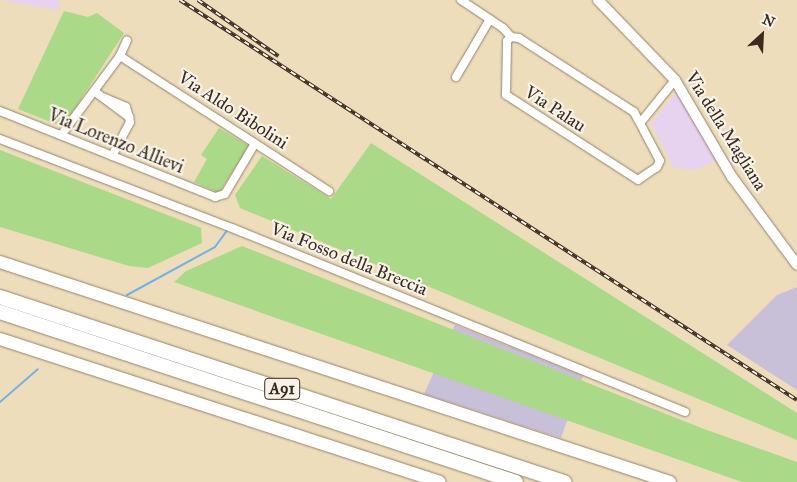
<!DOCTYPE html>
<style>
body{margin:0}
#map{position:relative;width:797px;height:482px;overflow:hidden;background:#eeddba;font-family:"IM FELL Great Primer",serif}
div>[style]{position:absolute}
.built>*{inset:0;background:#e7d2ef}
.industrial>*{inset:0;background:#c8bfd8}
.green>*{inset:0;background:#aad987}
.stream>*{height:2px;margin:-1px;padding:0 1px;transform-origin:1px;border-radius:1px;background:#71b2e5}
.roads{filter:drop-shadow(0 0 1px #94846c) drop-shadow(0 0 1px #94846c)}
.minor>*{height:8px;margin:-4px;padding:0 4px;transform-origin:4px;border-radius:4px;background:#fff}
.secondary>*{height:10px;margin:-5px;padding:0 5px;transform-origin:5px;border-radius:5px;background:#fff}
.trunk>*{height:12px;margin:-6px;padding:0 6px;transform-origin:6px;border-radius:6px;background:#fff}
.motorway>*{height:14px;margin:-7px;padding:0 7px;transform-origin:7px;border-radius:7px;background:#fff}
.rail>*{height:4px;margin-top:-2px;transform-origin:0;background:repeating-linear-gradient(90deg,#f7f3e8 0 5.5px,#3b2a1e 0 11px);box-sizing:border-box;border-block:1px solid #3b2a1e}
span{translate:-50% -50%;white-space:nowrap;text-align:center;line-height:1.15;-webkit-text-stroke:4.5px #f7f3e8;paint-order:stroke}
.shield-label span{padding:1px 4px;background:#f7f3e8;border:1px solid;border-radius:4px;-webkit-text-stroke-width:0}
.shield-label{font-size:16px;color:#3b2a1e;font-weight:700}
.street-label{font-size:18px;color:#3b2a1e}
.north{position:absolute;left:737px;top:10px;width:50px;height:50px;-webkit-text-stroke:4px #f7f3e8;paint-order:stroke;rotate:25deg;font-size:14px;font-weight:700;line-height:20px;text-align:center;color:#3b2a1e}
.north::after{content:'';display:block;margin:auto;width:18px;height:22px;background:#3b2a1e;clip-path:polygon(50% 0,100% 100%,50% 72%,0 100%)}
</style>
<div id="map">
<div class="built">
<i style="clip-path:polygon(0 0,60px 0,58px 10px)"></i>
<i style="clip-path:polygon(677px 92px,717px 160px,696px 170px,674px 168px,651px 123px)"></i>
</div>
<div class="industrial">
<i style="clip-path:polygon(797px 287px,797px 390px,727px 345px,777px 295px)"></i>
<i style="clip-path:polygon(455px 325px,583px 376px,561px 438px,424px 394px)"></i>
</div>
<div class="green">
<i style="clip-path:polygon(64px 11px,88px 17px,97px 13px,124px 33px,63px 127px,18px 109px)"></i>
<i style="clip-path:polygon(219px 128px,249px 146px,219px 193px,194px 182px,207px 159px,201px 155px)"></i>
<i style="clip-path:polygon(371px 143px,797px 413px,797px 440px,240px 208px,235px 195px,262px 156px,331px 199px)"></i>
<i style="clip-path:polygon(0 150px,201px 228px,202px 243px,148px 268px,129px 266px,0 227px)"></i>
<i style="clip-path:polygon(242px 246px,704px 429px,797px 462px,797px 482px,742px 482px,174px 282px,186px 271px)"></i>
</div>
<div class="stream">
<i style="left:127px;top:295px;width:100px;rotate:-28.6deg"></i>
<i style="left:215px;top:247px;width:22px;rotate:-54deg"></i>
<i style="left:0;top:402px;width:50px;rotate:-41deg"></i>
</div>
<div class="roads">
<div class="minor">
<i style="left:461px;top:0;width:50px;rotate:33.7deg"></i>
<i style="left:503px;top:28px;width:12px;rotate:48deg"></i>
<i style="left:511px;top:37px;width:8px;rotate:7deg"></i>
<i style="left:519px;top:38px;width:137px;rotate:32.8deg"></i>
<i style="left:634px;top:112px;width:55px;rotate:62deg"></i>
<i style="left:660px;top:161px;width:7px;rotate:117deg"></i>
<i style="left:657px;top:167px;width:23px;rotate:146deg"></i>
<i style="left:638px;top:180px;width:157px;rotate:-147.2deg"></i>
<i style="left:506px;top:95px;width:54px;rotate:-88.9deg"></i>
<i style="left:507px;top:41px;width:6px;rotate:-45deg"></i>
<i style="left:120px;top:56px;width:249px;rotate:32.9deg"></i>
<i style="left:456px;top:77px;width:67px;rotate:-59.6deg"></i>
<i style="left:94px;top:91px;width:44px;rotate:36.6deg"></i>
<i style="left:129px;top:117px;width:10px;rotate:-107deg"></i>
<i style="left:126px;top:107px;width:25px;rotate:-157deg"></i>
<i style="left:0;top:111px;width:232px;rotate:21.8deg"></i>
<i style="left:215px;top:197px;width:10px;rotate:-17deg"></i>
<i style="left:225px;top:194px;width:57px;rotate:-59.4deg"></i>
<i style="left:641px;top:122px;width:54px;rotate:-51deg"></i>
<i style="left:62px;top:134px;width:97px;rotate:-53.4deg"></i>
<i style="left:120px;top:56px;width:17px;rotate:-66deg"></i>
<i style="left:0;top:139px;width:248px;rotate:21deg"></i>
<i style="left:232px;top:228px;width:489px;rotate:22.1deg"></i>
<i style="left:112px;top:156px;width:38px;rotate:-62deg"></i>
<i style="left:130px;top:122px;width:5px;rotate:-101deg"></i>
</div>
<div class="secondary">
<i style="left:598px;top:0;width:111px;rotate:46.1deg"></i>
<i style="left:675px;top:80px;width:113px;rotate:59.6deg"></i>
<i style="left:732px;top:177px;width:109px;rotate:53.5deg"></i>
</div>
<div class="trunk">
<i style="left:0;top:262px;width:705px;rotate:18.18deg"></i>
<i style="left:0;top:339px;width:462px;rotate:18deg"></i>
</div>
<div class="motorway">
<i style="left:0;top:297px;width:594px;rotate:18.16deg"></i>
<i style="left:0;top:312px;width:543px;rotate:18.23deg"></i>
</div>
</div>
<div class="rail">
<i style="left:180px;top:0;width:735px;rotate:32.96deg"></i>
<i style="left:198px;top:0;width:98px;rotate:35deg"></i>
</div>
<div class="shield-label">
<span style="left:282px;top:389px">A91</span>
</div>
<div class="street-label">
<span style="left:555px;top:109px;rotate:33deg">Via Palau</span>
<span style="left:233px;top:110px;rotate:33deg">Via Aldo Bibolini</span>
<span style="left:726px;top:131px;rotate:58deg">Via della Magliana</span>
<span style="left:116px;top:141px;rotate:22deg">Via Lorenzo Allievi</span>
<span style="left:349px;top:259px;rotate:22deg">Via Fosso della Breccia</span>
</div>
<div class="north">N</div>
</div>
